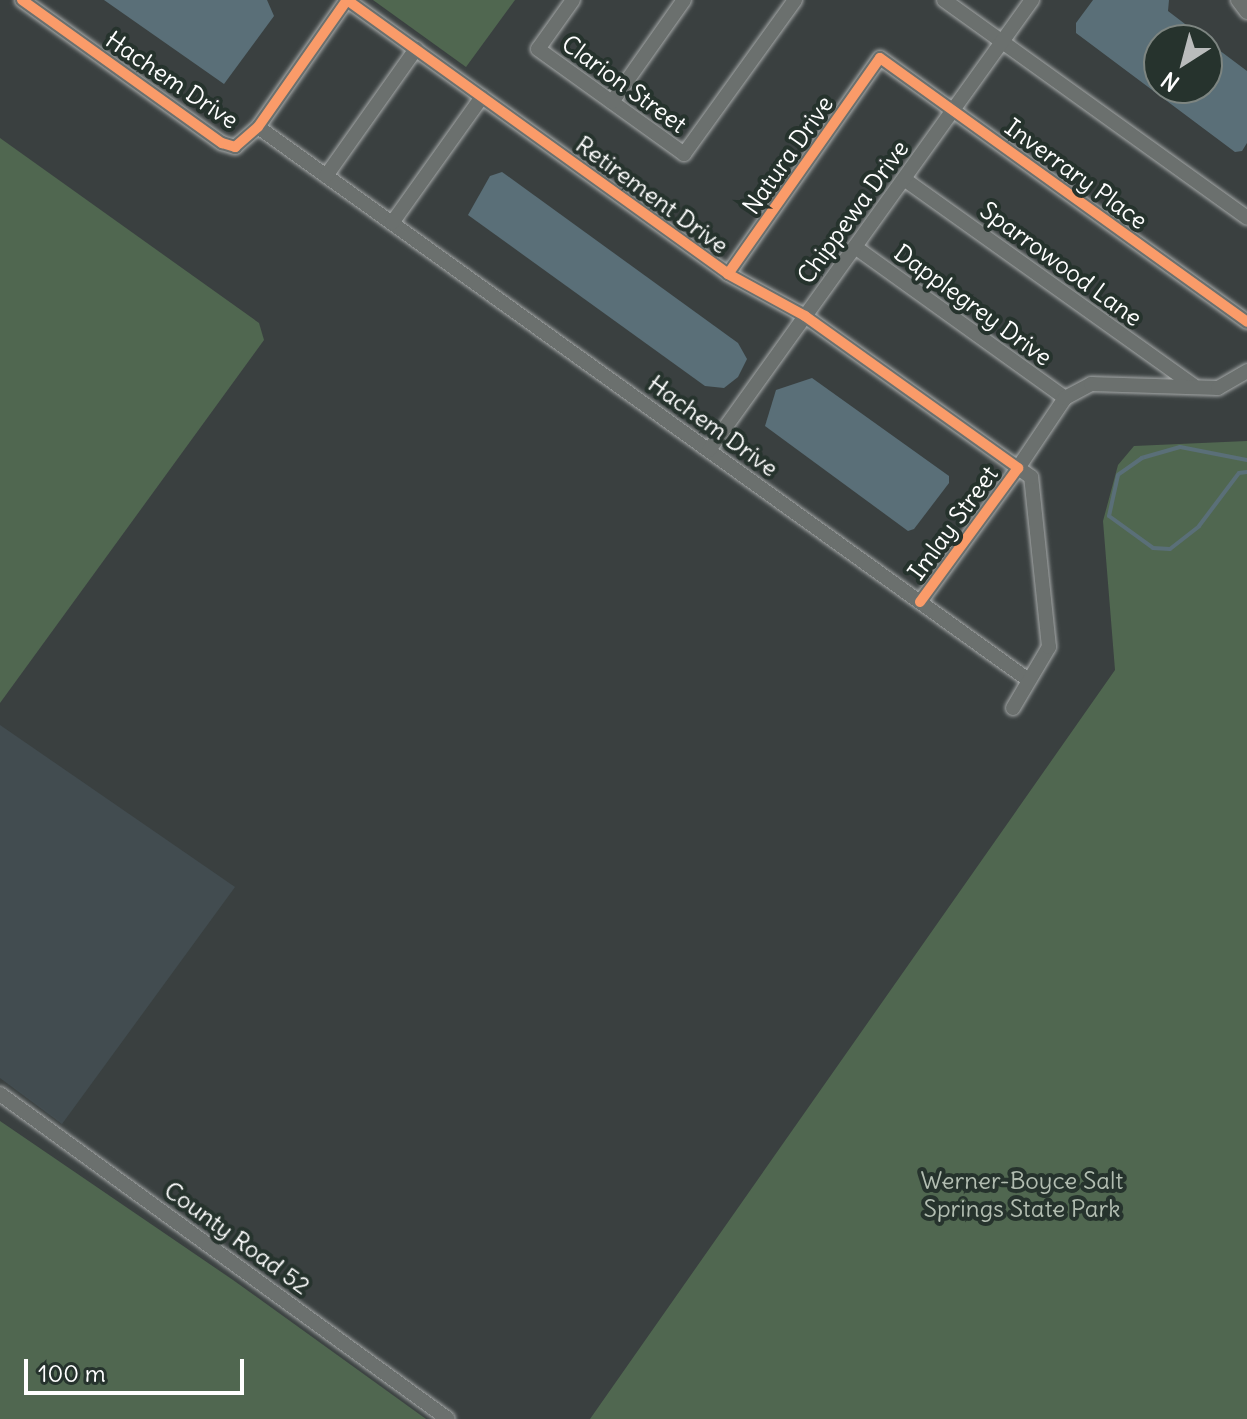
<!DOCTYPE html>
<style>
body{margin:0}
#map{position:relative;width:1247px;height:1419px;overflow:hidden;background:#3a4040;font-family:Delius,sans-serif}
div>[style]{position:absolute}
.built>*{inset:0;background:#424c50}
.green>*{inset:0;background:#506750}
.water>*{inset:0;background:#5a6f78}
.stream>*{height:4px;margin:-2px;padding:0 2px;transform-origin:2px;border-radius:2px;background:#5a6f78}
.roads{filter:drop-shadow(0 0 2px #a6a9a9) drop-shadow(0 0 2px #a6a9a9)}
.minor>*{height:14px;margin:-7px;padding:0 7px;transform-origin:7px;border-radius:7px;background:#6b706e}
.cycleway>*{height:10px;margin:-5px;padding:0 5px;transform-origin:5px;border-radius:5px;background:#fa9b69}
span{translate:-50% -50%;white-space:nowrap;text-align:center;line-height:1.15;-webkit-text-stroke:8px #26332d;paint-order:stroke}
.street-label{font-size:24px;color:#fff}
.park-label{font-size:24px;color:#b2bdb1}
.north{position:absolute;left:1143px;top:24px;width:80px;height:80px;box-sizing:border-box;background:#26332d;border:2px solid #7d8581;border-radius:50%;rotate:216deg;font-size:22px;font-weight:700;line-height:32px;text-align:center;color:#fff}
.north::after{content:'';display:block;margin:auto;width:28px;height:36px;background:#babcbc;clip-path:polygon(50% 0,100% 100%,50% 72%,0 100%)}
.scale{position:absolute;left:24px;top:1359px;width:220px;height:36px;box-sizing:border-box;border:4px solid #fff;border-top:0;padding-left:10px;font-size:24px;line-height:28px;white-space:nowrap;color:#fff;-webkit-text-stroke:6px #26332d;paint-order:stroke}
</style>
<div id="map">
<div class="built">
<i style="clip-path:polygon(0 725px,235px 887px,62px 1124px,0 1078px)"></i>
</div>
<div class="green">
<i style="clip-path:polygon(373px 0,515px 0,466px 67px)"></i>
<i style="clip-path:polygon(0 138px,259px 323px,264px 340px,0 703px)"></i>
<i style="clip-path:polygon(1247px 441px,1247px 1419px,590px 1419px,1115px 670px,1103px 521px,1118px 465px,1134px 446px)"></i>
<i style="clip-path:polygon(0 1121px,233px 1280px,426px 1419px,0 1419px)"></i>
</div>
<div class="water">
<i style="clip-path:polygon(104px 0,267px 0,274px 16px,224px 84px)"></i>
<i style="clip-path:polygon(1093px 0,1169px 0,1168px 11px,1206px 40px,1159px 40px,1159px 88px,1207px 88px,1207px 41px,1247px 71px,1247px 143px,1242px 151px,1235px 152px,1076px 33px,1076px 23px)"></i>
<i style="clip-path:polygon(502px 172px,738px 343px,747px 359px,738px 377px,724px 388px,705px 386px,468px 215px,490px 176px)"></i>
<i style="clip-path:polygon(812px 378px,949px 476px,949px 483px,914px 529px,908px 531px,765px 426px,776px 390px)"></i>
</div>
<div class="stream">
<i style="left:1247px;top:460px;width:68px;rotate:-169deg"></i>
<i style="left:1180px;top:447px;width:40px;rotate:164deg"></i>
<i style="left:1142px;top:458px;width:29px;rotate:145deg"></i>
<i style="left:1118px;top:475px;width:42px;rotate:102.4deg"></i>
<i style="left:1109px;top:516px;width:54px;rotate:36deg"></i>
<i style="left:1153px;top:548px;width:17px;rotate:3deg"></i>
<i style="left:1170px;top:549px;width:37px;rotate:-38deg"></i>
<i style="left:1199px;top:526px;width:66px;rotate:-53deg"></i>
<i style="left:1239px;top:473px;width:8px;rotate:-7deg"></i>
</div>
<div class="roads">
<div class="minor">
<i style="left:22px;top:0;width:246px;rotate:35.6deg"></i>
<i style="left:222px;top:143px;width:14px;rotate:17deg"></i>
<i style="left:235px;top:147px;width:30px;rotate:-41deg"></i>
<i style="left:258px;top:127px;width:155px;rotate:-55deg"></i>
<i style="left:347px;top:0;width:469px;rotate:35.7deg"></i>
<i style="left:728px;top:274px;width:88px;rotate:28.6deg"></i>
<i style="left:805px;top:316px;width:262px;rotate:35.5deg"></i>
<i style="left:1018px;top:468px;width:166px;rotate:126.2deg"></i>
<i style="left:573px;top:0;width:60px;rotate:125.5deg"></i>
<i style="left:538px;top:49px;width:180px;rotate:35.7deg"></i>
<i style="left:684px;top:154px;width:190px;rotate:-54.2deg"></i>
<i style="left:944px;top:0;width:373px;rotate:35.7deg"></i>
<i style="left:1238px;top:0;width:15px;rotate:53deg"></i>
<i style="left:612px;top:102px;width:125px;rotate:-54.8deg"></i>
<i style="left:258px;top:127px;width:947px;rotate:35.67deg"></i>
<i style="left:326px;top:176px;width:156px;rotate:-54.7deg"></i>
<i style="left:904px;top:179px;width:355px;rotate:35.5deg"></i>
<i style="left:392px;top:223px;width:155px;rotate:-54.5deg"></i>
<i style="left:855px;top:247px;width:259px;rotate:35.7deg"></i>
<i style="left:728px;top:274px;width:264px;rotate:-54.9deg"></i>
<i style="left:880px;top:58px;width:452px;rotate:35.7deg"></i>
<i style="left:709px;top:450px;width:554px;rotate:-54.33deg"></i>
<i style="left:1013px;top:708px;width:71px;rotate:-59.5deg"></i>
<i style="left:1049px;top:647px;width:171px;rotate:-96deg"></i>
<i style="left:1031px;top:477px;width:16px;rotate:-145deg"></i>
<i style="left:1018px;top:468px;width:84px;rotate:-56.1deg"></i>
<i style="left:1065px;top:398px;width:30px;rotate:-28deg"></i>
<i style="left:1091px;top:384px;width:127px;rotate:1.8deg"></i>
<i style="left:1218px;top:388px;width:34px;rotate:-30deg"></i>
<i style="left:0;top:1094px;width:553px;rotate:35.96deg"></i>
</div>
</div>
<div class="cycleway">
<i style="left:22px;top:0;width:246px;rotate:35.6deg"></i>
<i style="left:222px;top:143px;width:14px;rotate:17deg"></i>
<i style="left:235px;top:147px;width:30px;rotate:-41deg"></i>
<i style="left:258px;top:127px;width:155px;rotate:-55deg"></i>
<i style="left:347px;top:0;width:469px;rotate:35.7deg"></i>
<i style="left:728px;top:274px;width:88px;rotate:28.6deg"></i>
<i style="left:805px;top:316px;width:262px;rotate:35.5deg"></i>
<i style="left:1018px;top:468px;width:166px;rotate:126.2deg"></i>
<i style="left:728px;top:274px;width:264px;rotate:-54.9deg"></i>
<i style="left:880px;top:58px;width:452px;rotate:35.7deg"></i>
</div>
<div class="street-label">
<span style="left:172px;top:80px;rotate:34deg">Hachem Drive</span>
<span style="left:624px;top:84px;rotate:36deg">Clarion Street</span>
<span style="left:788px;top:155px;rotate:-55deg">Natura Drive</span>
<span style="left:1076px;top:174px;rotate:36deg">Inverrary Place</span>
<span style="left:652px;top:195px;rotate:36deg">Retirement Drive</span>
<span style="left:853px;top:212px;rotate:-54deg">Chippewa Drive</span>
<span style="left:1061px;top:264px;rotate:36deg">Sparrowood Lane</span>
<span style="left:973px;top:305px;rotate:36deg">Dapplegrey Drive</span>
<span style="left:713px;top:426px;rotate:36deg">Hachem Drive</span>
<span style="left:953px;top:523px;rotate:-54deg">Imlay Street</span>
<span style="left:237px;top:1238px;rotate:36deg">County Road 52</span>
</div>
<div class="park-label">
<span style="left:1022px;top:1195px">Werner-Boyce Salt<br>Springs State Park</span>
</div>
<div class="north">N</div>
<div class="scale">100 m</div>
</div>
